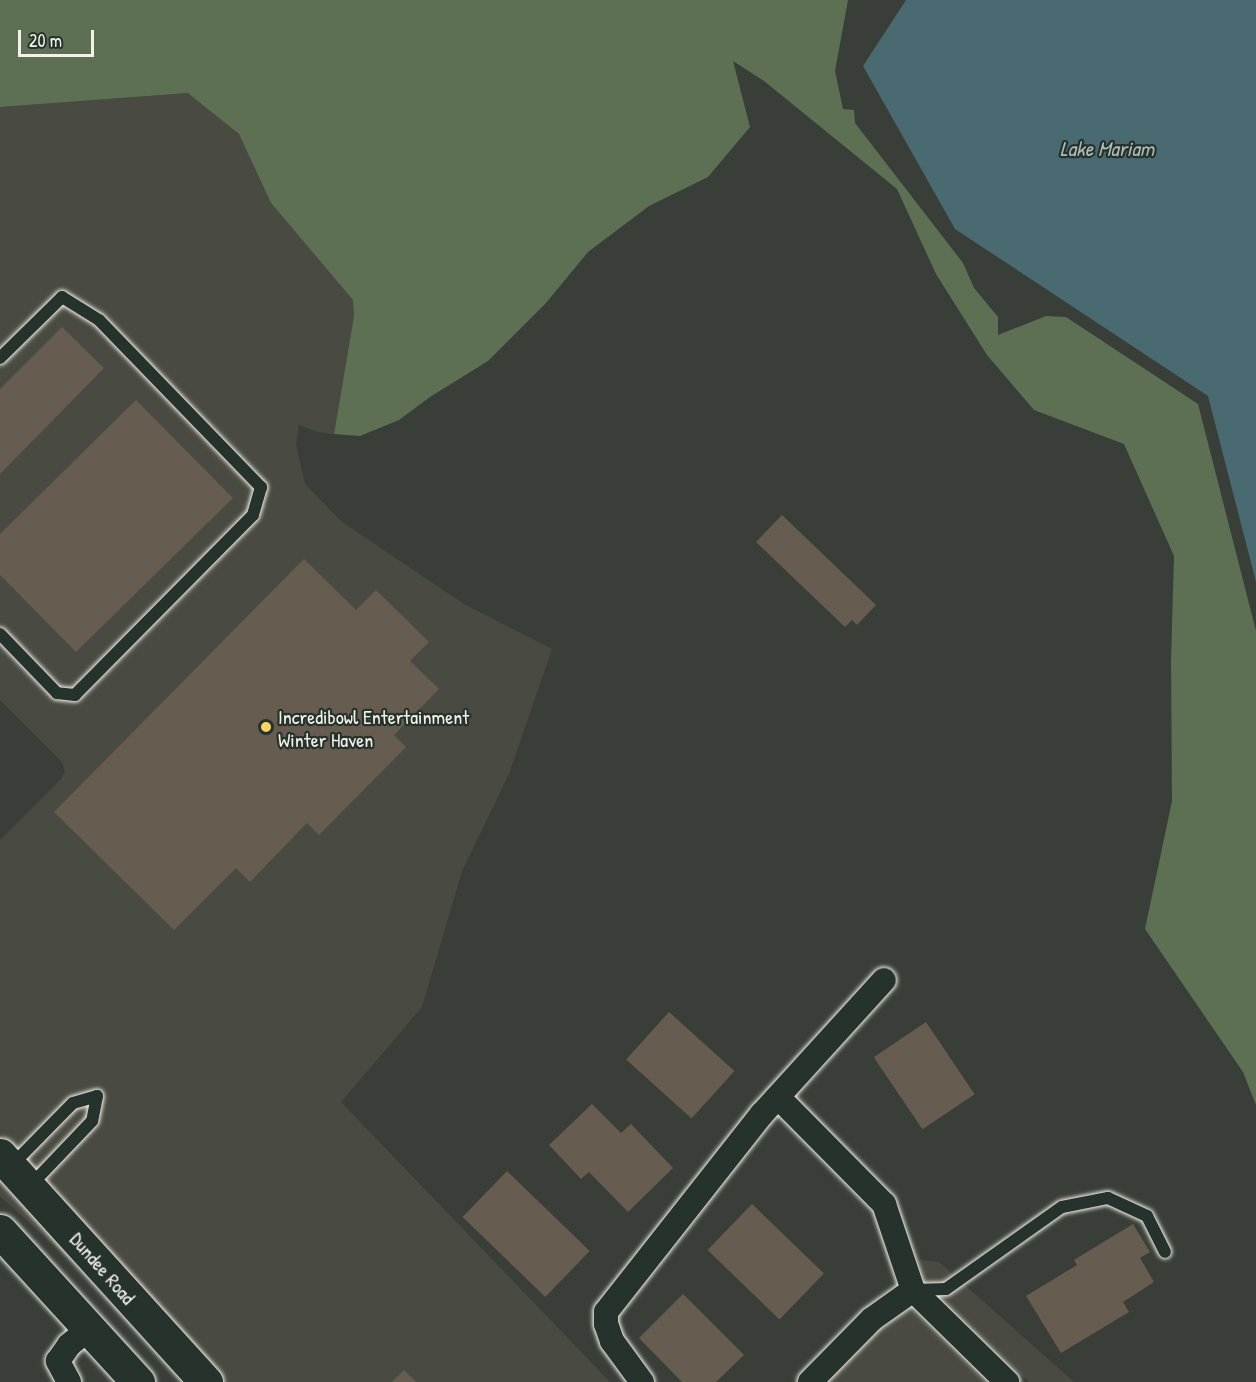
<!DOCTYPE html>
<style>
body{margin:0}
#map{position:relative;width:1256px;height:1382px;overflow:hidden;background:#393f38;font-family:"Patrick Hand",sans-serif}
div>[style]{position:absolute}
.built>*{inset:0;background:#494b42}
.green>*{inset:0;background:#5e7053}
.water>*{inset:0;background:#496a70}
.building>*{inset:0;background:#665c50;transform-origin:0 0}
.roads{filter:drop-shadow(0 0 2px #f4f1e8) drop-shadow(0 0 2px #f4f1e8)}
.service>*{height:12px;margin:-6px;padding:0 6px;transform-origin:6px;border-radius:6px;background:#26332d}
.minor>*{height:24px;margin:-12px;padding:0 12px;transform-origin:12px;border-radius:12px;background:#26332d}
.secondary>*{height:33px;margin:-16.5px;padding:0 16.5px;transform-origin:16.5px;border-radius:16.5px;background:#26332d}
.dots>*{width:16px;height:16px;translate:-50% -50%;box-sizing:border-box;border:3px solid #26332d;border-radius:50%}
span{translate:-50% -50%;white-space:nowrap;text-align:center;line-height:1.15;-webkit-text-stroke:4.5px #26332d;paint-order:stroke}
.poi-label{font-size:20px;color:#f4f1e8}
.left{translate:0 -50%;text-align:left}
.street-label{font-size:20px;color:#f4f1e8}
.water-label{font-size:21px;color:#b0bbb8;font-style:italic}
.scale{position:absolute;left:18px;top:30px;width:76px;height:27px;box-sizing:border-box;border:3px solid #f4f1e8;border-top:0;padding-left:8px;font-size:18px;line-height:21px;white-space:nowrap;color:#f4f1e8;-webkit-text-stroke:4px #26332d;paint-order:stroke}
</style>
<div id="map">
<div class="built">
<i style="clip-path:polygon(189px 93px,239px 134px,271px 203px,353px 300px,354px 316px,334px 434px,317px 432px,299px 425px,296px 445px,305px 484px,342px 522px,464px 604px,552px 649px,509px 774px,462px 871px,422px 1007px,341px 1102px,610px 1382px,227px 1382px,0 1133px,0 840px,61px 779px,65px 772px,62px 762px,0 700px,0 107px)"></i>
<i style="clip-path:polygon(0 1176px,104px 1291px,0 1196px)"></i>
<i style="clip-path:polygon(918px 1260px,939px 1262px,1074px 1382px,1029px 1382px,925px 1281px)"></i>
<i style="clip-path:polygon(910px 1308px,985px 1382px,828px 1382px,881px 1329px)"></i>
</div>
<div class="green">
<i style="clip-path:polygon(0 0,848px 0,835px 71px,843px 109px,854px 110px,855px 123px,963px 263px,974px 288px,998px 317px,998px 335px,1046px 316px,1066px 317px,1198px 404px,1256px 631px,1256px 1105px,1243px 1072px,1145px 929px,1172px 801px,1171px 661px,1174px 556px,1124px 444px,1034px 410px,987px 355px,936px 274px,897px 189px,764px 81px,733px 61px,750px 127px,708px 177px,649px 206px,588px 252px,546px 303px,488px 361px,430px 397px,399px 420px,360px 436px,334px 434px,354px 316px,353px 300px,271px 203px,239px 134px,188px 93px,0 107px)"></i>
</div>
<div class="water">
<i style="clip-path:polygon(906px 0,1256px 0,1256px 582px,1208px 396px,955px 229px,863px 66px)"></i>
</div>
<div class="building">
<i style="clip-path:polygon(62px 327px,104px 368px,0 474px,0 389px)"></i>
<i style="clip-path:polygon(136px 400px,233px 498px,76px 652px,0 575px,0 534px)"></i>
<i style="clip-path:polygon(782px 515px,876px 605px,857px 625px,852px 620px,845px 627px,756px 542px)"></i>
<i style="clip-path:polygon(304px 559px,356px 610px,376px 590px,429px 642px,410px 661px,439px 689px,394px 735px,406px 747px,319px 835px,307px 823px,250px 882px,236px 868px,174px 930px,54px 812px)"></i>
<i style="left:669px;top:1012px;width:88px;height:64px;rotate:42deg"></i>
<i style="left:926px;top:1022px;width:87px;height:63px;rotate:56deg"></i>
<i style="clip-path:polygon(592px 1104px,621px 1133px,631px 1124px,673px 1168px,628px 1212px,589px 1172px,581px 1179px,549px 1145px)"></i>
<i style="left:507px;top:1171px;width:115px;height:64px;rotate:44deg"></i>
<i style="left:752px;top:1204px;width:100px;height:64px;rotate:44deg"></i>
<i style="clip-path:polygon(1133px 1224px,1150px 1252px,1140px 1258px,1154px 1282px,1123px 1302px,1129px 1312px,1061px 1353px,1026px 1296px,1077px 1265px,1074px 1260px)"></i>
<i style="clip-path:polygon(683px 1294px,744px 1355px,716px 1382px,682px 1382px,639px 1338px)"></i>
<i style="clip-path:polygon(404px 1370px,416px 1382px,392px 1382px)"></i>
</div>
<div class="roads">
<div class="service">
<i style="left:0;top:358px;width:87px;rotate:-44.5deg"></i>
<i style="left:62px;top:297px;width:44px;rotate:31.9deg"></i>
<i style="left:99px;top:320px;width:233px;rotate:45.9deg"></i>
<i style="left:261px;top:487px;width:29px;rotate:106deg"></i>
<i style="left:253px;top:515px;width:253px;rotate:134.7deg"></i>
<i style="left:75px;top:695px;width:18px;rotate:-174deg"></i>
<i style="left:57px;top:693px;width:82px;rotate:-134deg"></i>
<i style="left:11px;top:1166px;width:88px;rotate:-45.5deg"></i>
<i style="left:73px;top:1103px;width:25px;rotate:-16deg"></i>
<i style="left:97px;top:1096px;width:25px;rotate:101deg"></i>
<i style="left:92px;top:1121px;width:88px;rotate:133.6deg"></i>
<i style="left:914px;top:1290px;width:32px;rotate:-2deg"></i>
<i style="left:946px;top:1289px;width:142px;rotate:-35.3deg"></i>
<i style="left:1062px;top:1207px;width:47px;rotate:-11.1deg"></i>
<i style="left:1108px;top:1198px;width:43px;rotate:24.8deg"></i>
<i style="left:1147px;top:1216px;width:40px;rotate:63.4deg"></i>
</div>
<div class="minor">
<i style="left:778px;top:1097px;width:151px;rotate:45.3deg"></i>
<i style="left:884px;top:1204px;width:91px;rotate:71.4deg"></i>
<i style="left:913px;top:1290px;width:132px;rotate:44.4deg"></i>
<i style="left:69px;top:1382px;width:24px;rotate:-118deg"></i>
<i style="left:58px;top:1361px;width:19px;rotate:-55deg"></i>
<i style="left:69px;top:1345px;width:26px;rotate:-39deg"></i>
<i style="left:642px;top:1382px;width:51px;rotate:-126.2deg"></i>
<i style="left:612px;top:1341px;width:18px;rotate:-109deg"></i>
<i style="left:606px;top:1324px;width:12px;rotate:-90deg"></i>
<i style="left:606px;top:1312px;width:252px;rotate:-51.8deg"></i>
<i style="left:762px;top:1114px;width:181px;rotate:-47.7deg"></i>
<i style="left:810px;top:1382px;width:88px;rotate:-45.5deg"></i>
<i style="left:872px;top:1319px;width:50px;rotate:-35.3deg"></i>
</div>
<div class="secondary">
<i style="left:0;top:1155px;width:307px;rotate:47.8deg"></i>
<i style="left:0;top:1231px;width:205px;rotate:47.6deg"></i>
</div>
</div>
<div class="dots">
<i style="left:266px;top:727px;background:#ffd166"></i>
</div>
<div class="poi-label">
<span class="left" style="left:278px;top:728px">Incredibowl Entertainment<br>Winter Haven</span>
</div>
<div class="street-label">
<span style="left:103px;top:1268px;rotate:49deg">Dundee Road</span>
</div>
<div class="water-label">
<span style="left:1107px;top:149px">Lake Mariam</span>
</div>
<div class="scale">20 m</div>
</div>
